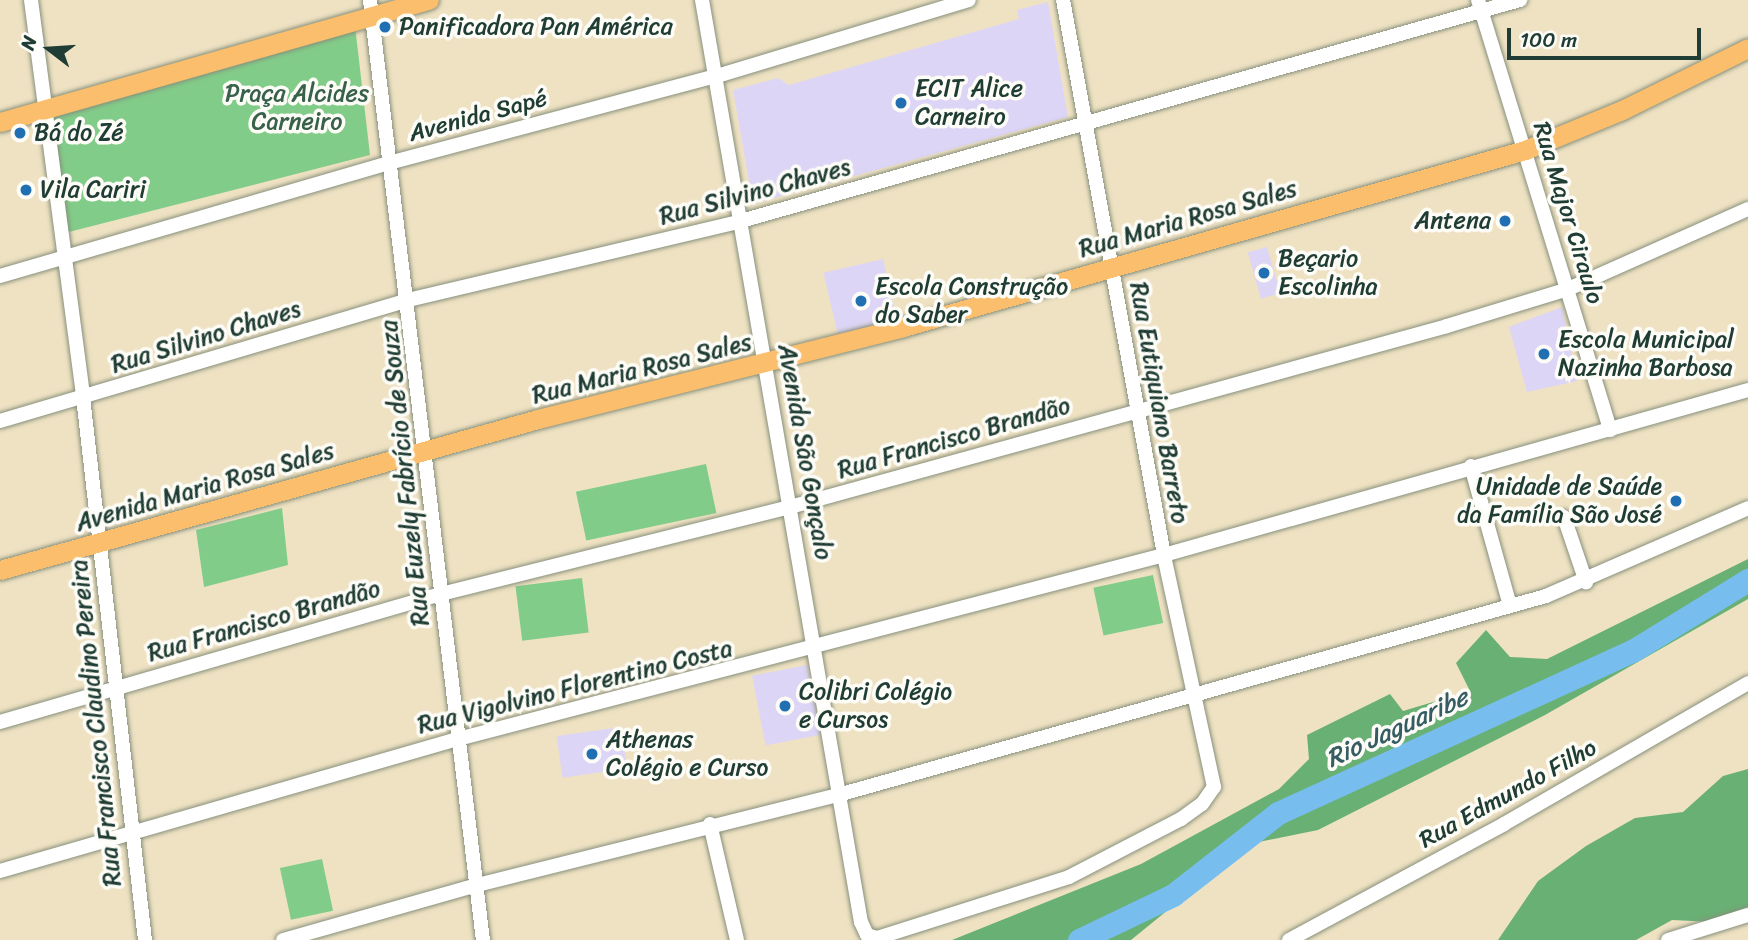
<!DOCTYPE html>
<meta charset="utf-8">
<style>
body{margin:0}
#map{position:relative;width:1748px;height:940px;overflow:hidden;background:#efe2c3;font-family:Sriracha,sans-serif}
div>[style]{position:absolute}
.built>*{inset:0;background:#ddd5f6;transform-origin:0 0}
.green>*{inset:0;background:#82cc89;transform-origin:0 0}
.forest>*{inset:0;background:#69b075}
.river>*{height:23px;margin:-11.5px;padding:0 11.5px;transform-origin:11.5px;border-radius:11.5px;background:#77beef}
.roads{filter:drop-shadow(0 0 2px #87907c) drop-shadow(0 0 2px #87907c)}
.minor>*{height:14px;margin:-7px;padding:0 7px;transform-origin:7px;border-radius:7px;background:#fff}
.major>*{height:19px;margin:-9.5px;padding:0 9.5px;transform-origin:9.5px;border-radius:9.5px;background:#fabe6d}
.dots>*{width:19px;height:19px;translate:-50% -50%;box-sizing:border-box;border:4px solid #fdfcf7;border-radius:50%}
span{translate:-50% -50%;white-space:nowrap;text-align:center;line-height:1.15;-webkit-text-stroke:7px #fdfcf7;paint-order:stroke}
.poi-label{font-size:24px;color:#1f3d34}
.left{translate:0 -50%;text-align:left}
.right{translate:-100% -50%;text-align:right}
.park-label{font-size:24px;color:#386149}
.street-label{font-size:24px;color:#1f3d34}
.water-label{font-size:26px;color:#355d63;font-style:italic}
.north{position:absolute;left:14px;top:14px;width:70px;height:70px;-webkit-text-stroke:5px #fdfcf7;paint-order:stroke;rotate:287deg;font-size:19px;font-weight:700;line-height:28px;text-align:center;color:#1f3d34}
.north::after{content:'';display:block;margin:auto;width:24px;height:32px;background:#1f3d34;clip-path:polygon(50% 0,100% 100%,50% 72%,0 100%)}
.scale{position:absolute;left:1507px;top:28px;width:194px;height:32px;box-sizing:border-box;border:4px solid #1f3d34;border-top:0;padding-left:9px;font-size:21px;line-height:24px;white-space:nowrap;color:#1f3d34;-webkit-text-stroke:5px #fdfcf7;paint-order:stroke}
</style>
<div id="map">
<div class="built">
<i style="clip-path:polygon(1048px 2px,1068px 117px,753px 204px,733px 90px,778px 78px,789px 85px,1019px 19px,1017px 10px)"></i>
<i style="left:1267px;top:247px;width:48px;height:20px;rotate:74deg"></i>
<i style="left:883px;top:259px;width:69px;height:61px;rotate:77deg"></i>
<i style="clip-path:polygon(1562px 307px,1577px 381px,1527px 392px,1509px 327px)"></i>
<i style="left:807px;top:665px;width:71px;height:56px;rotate:79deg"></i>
<i style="left:621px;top:727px;width:42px;height:65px;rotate:82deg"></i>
</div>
<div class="green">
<i style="clip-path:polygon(355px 26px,370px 155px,61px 234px,44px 116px)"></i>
<i style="left:706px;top:464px;width:50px;height:133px;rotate:78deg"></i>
<i style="clip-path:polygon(282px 508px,288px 565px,204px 587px,196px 530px)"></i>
<i style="left:1153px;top:575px;width:49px;height:61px;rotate:78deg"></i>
<i style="left:582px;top:578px;width:55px;height:67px;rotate:83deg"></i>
<i style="left:322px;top:859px;width:53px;height:43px;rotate:78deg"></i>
</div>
<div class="forest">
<i style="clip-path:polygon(1748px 559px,1748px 599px,1545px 715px,1318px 830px,1249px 844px,1131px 940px,952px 940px,1141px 864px,1279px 789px,1309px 759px,1307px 735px,1390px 694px,1403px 711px,1470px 691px,1456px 663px,1486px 630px,1510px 657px,1547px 659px)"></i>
<i style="clip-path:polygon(1748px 769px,1748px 910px,1714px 922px,1672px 920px,1636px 940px,1498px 940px,1538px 881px,1586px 846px,1635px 818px,1683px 812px,1723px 776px)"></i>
</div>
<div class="river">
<i style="left:1079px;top:940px;width:104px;rotate:-25.6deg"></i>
<i style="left:1173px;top:895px;width:133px;rotate:-38deg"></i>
<i style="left:1278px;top:813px;width:392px;rotate:-24.6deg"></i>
<i style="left:1634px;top:650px;width:134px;rotate:-31.6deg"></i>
</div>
<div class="roads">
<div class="minor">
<i style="left:31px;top:0;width:400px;rotate:82.5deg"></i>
<i style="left:83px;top:397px;width:547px;rotate:83.49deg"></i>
<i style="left:370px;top:0;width:947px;rotate:83.15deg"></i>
<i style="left:702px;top:0;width:936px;rotate:80.22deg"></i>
<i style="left:861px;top:922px;width:14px;rotate:65deg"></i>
<i style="left:867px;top:935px;width:10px;rotate:17deg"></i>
<i style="left:877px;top:938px;width:201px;rotate:-17.6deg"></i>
<i style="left:1069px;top:877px;width:126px;rotate:-27.4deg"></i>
<i style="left:1181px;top:819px;width:26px;rotate:-36deg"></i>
<i style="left:1202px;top:804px;width:21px;rotate:-55deg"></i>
<i style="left:1214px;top:787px;width:237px;rotate:-102.2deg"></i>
<i style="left:1164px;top:555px;width:564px;rotate:-100.31deg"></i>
<i style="left:1478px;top:0;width:450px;rotate:72.9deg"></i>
<i style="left:0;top:276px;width:405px;rotate:-16.2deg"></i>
<i style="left:389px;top:163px;width:339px;rotate:-14.9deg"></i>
<i style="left:717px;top:76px;width:263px;rotate:-16.8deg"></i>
<i style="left:0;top:421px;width:426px;rotate:-16.5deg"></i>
<i style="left:408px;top:300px;width:342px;rotate:-13.3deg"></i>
<i style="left:741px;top:221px;width:810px;rotate:-15.84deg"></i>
<i style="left:1471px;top:466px;width:145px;rotate:74.4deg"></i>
<i style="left:1564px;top:517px;width:69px;rotate:71.3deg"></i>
<i style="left:0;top:722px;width:459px;rotate:-16.2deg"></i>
<i style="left:441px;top:594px;width:360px;rotate:-14deg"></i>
<i style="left:790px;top:507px;width:681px;rotate:-15.4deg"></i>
<i style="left:1447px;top:326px;width:127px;rotate:-17deg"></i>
<i style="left:1568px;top:289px;width:197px;rotate:-24deg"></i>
<i style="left:710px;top:824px;width:119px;rotate:76.9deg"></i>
<i style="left:0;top:871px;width:477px;rotate:-16.1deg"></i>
<i style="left:458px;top:739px;width:730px;rotate:-14.61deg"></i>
<i style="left:1164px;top:555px;width:607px;rotate:-15.78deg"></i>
<i style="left:283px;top:940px;width:202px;rotate:-15.8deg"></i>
<i style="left:477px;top:885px;width:372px;rotate:-14deg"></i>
<i style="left:838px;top:795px;width:735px;rotate:-15.7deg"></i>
<i style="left:1546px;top:596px;width:220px;rotate:-23.5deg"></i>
<i style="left:1289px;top:940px;width:244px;rotate:-28.3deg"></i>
<i style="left:1504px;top:824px;width:282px;rotate:-30deg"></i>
<i style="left:1668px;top:940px;width:84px;rotate:-17.4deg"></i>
</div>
<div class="major">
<i style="left:0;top:122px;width:446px;rotate:-15.9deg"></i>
<i style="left:0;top:570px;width:559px;rotate:-15.68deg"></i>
<i style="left:538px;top:419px;width:376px;rotate:-14.1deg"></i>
<i style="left:903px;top:327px;width:647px;rotate:-15.88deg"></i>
<i style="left:1525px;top:150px;width:105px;rotate:-22.4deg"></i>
<i style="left:1622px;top:110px;width:140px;rotate:-26.2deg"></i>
</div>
</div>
<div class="dots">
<i style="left:385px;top:27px;background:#1f6fb2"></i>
<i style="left:901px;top:103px;background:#1f6fb2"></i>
<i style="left:20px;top:133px;background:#1f6fb2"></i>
<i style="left:26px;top:190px;background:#1f6fb2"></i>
<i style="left:1505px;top:221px;background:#1f6fb2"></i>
<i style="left:1264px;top:273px;background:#1f6fb2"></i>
<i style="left:861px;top:301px;background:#1f6fb2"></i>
<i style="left:1544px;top:354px;background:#1f6fb2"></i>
<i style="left:1676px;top:501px;background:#1f6fb2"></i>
<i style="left:785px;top:706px;background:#1f6fb2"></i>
<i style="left:592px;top:754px;background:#1f6fb2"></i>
</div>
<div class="poi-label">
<span class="left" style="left:399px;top:27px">Panificadora Pan América</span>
<span class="left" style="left:915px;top:103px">ECIT Alice<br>Carneiro</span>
<span class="left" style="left:34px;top:133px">Bá do Zé</span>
<span class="left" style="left:40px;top:190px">Vila Cariri</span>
<span class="right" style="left:1491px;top:221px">Antena</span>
<span class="left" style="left:1278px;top:273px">Beçario<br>Escolinha</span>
<span class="left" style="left:875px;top:301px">Escola Construção<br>do Saber</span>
<span class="left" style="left:1558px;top:354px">Escola Municipal<br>Nazinha Barbosa</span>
<span class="right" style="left:1662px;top:501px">Unidade de Saúde<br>da Família São José</span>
<span class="left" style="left:799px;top:706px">Colibri Colégio<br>e Cursos</span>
<span class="left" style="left:606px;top:754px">Athenas<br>Colégio e Curso</span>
</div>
<div class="park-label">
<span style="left:297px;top:108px">Praça Alcides<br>Carneiro</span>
</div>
<div class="street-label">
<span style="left:478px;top:116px;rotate:-15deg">Avenida Sapé</span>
<span style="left:755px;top:192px;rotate:-15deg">Rua Silvino Chaves</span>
<span style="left:1568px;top:213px;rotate:73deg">Rua Major Ciraulo</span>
<span style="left:1188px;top:219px;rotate:-16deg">Rua Maria Rosa Sales</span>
<span style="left:206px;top:337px;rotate:-17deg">Rua Silvino Chaves</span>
<span style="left:642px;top:369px;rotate:-14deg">Rua Maria Rosa Sales</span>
<span style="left:1159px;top:403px;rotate:80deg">Rua Eutiquiano Barreto</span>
<span style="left:954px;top:438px;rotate:-16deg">Rua Francisco Brandão</span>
<span style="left:805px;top:452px;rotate:80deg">Avenida São Gonçalo</span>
<span style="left:405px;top:473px;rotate:-96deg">Rua Euzely Fabrício de Souza</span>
<span style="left:205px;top:487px;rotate:-16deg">Avenida Maria Rosa Sales</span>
<span style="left:264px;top:621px;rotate:-16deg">Rua Francisco Brandão</span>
<span style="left:575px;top:687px;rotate:-14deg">Rua Vigolvino Florentino Costa</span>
<span style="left:96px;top:723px;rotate:-96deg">Rua Francisco Claudino Pereira</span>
<span style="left:1508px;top:794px;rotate:-29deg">Rua Edmundo Filho</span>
</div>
<div class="water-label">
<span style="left:1397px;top:728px;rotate:-25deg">Rio Jaguaribe</span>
</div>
<div class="north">N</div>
<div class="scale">100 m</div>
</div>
